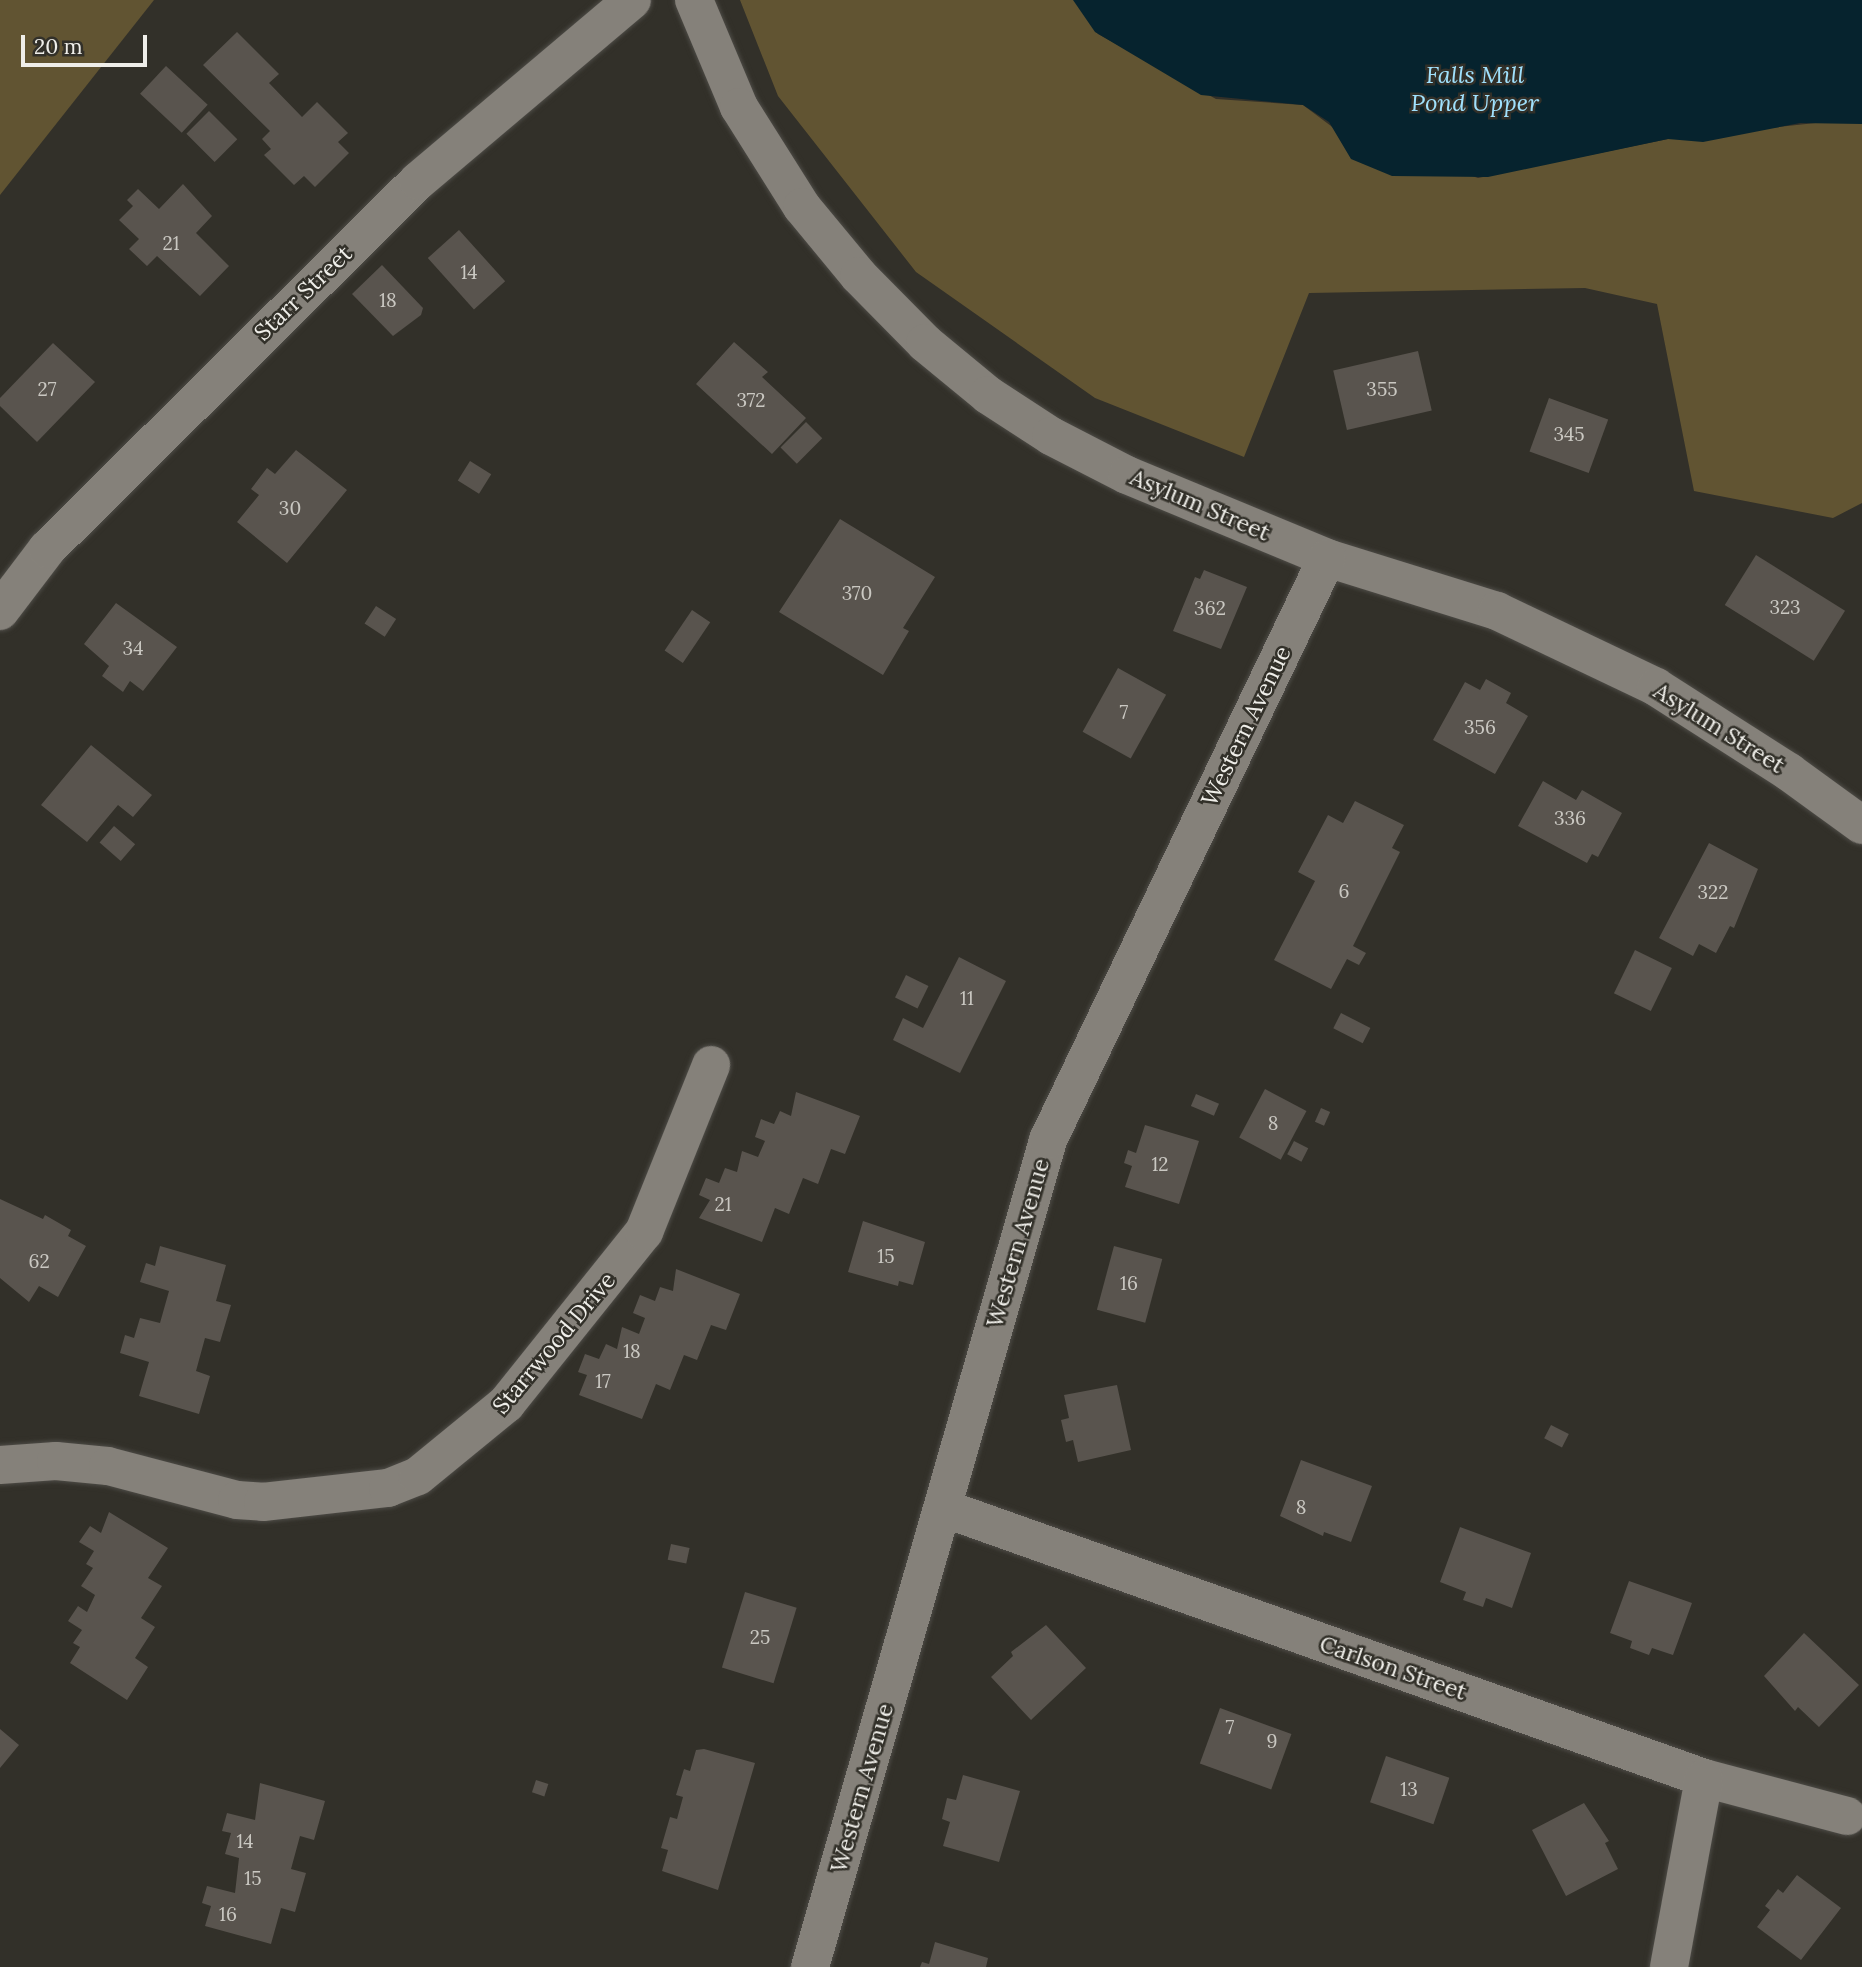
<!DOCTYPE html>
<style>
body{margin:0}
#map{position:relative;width:1862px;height:1967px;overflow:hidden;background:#323029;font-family:Lora,serif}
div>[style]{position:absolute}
.green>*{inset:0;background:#615432}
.water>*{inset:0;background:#06232e}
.building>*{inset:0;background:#59544e;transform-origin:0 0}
.roads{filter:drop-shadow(0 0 2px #4d4b46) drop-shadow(0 0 2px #4d4b46)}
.minor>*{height:38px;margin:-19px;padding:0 19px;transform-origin:19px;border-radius:19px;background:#85817a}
span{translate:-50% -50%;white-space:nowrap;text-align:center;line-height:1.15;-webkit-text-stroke:5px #323029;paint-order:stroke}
.number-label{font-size:19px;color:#cac8c2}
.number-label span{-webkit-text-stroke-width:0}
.street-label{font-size:23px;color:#efeee9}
.water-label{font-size:24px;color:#a0e1fd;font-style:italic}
.scale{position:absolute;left:21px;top:35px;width:126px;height:32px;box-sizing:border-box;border:4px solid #efeee9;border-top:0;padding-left:9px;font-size:21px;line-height:24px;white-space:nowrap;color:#efeee9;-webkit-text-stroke:5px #323029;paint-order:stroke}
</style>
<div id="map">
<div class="green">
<i style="clip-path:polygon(0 0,154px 0,0 195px)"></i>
<i style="clip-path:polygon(740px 0,1074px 0,1098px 34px,1216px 99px,1303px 105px,1335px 129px,1478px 178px,1668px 139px,1862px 118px,1862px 503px,1833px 518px,1694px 491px,1657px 304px,1585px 288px,1309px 293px,1244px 457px,1095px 398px,916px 272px,778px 96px)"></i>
</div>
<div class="water">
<i style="clip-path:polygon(1073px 0,1862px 0,1862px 124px,1800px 123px,1703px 142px,1668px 139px,1488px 177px,1392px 176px,1351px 159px,1329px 122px,1303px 105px,1201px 95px,1095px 32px)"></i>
</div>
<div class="building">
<i style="clip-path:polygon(237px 32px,279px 74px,269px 83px,302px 117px,317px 102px,348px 133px,338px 142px,349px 153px,315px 187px,304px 176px,294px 185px,264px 155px,271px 149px,262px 139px,270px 131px,203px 65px)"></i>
<i style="left:166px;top:66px;width:57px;height:38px;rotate:43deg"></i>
<i style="left:209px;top:111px;width:40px;height:32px;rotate:45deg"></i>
<i style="clip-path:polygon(183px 184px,212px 216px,196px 233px,229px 266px,200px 296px,157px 256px,147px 266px,129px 249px,139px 239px,119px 220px,133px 206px,127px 200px,138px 189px,159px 209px)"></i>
<i style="left:459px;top:230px;width:69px;height:42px;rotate:48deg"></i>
<i style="clip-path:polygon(382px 265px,423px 308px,421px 315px,393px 336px,352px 294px)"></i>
<i style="clip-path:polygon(734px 342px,768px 372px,762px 377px,806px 418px,772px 454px,696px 384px)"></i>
<i style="clip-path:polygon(53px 343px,95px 382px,37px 442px,0 406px,0 398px)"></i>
<i style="left:1418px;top:351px;width:61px;height:87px;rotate:77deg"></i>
<i style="left:1549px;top:398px;width:63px;height:57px;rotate:20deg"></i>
<i style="left:806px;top:422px;width:23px;height:36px;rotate:45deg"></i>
<i style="clip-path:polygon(296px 450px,347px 490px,287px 563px,237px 522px,259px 495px,251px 489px,267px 468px,275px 474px)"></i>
<i style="left:470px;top:461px;width:25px;height:23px;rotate:32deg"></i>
<i style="clip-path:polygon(840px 519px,935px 577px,903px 628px,909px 631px,883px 675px,779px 612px)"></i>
<i style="left:1756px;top:555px;width:105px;height:59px;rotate:32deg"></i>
<i style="clip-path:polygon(1204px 570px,1247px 587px,1221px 649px,1173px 631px,1195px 577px,1200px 579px)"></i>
<i style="clip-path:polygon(116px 603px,177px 647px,143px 691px,130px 681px,123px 692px,102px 676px,109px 666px,84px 644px)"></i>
<i style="left:376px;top:606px;width:24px;height:21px;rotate:33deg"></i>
<i style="left:692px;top:610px;width:22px;height:49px;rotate:34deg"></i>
<i style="left:1118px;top:668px;width:55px;height:73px;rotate:29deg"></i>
<i style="clip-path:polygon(1486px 679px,1511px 693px,1506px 703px,1528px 716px,1495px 774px,1433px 740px,1465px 682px,1480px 690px)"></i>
<i style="clip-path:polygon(91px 745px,152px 795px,133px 817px,118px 805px,87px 842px,41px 805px)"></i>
<i style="clip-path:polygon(1543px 781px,1576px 800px,1582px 790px,1622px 813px,1598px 857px,1592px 854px,1587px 863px,1518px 826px)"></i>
<i style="clip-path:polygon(1355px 801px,1404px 825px,1392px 848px,1400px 852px,1353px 946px,1366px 953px,1359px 965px,1347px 959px,1331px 989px,1274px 960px,1315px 881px,1298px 872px,1328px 815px,1343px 823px)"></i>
<i style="left:114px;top:826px;width:28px;height:22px;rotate:41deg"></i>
<i style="clip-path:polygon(1709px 843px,1758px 869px,1734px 928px,1730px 926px,1716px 953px,1699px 944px,1693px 956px,1659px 938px)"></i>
<i style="left:1635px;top:950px;width:41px;height:48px;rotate:26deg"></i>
<i style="clip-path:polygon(959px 957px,1006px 981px,960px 1073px,893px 1040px,903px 1018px,923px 1028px)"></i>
<i style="left:906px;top:975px;width:25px;height:25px;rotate:26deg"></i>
<i style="left:1341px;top:1013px;width:33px;height:17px;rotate:27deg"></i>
<i style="left:1265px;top:1089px;width:47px;height:55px;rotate:28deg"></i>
<i style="clip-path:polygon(796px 1092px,860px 1116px,845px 1154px,831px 1149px,818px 1184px,803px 1178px,789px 1214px,775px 1208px,762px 1242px,699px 1218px,710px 1200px,699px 1195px,706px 1178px,719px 1183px,725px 1168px,737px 1172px,742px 1151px,758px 1157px,765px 1141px,755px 1137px,761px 1119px,774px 1124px,780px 1111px,791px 1116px)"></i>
<i style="left:1196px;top:1094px;width:25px;height:13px;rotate:23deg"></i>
<i style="left:1321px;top:1108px;width:10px;height:15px;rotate:24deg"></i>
<i style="clip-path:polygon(1145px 1125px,1199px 1141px,1179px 1204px,1125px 1187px,1132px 1166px,1124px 1163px,1128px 1150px,1136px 1153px)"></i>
<i style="left:1294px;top:1141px;width:16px;height:15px;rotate:27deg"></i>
<i style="clip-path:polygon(0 1199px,43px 1219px,45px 1215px,71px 1230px,68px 1236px,86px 1246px,58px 1297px,39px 1286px,29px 1302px,0 1278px)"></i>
<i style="clip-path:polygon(863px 1221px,925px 1242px,913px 1285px,899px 1281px,898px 1286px,848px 1272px)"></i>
<i style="clip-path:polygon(160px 1246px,226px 1265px,216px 1301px,231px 1305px,220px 1342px,205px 1338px,196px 1371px,210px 1376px,199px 1414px,139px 1396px,149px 1362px,120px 1353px,125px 1335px,134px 1338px,140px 1318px,160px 1323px,169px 1291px,140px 1282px,146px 1263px,155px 1266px)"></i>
<i style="left:1114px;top:1246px;width:50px;height:66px;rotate:15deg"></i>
<i style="clip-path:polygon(676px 1269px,740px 1294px,726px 1330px,711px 1325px,697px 1360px,684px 1355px,670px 1390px,656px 1384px,642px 1419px,579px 1395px,587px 1375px,578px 1372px,585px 1354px,599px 1359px,606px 1344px,617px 1349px,622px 1327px,639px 1334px,645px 1318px,633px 1313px,640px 1295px,655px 1301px,660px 1287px,673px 1291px)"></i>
<i style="clip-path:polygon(1117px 1385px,1131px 1450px,1078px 1462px,1073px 1440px,1066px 1442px,1061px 1420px,1069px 1418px,1064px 1395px)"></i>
<i style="left:1551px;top:1425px;width:20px;height:15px;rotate:27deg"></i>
<i style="clip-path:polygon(1301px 1460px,1372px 1486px,1351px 1542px,1324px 1532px,1323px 1536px,1280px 1516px)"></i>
<i style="clip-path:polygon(109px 1512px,168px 1548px,148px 1578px,162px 1586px,141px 1618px,155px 1627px,135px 1658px,148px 1667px,127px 1700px,70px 1663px,80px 1647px,73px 1643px,82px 1630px,68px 1621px,78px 1606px,87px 1612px,95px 1595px,81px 1586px,93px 1568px,86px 1564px,94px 1551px,79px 1542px,90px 1526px,101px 1533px)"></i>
<i style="clip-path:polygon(1460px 1527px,1531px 1553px,1512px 1608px,1486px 1598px,1483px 1607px,1463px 1600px,1466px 1592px,1440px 1582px)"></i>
<i style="left:671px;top:1544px;width:19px;height:16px;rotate:12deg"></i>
<i style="clip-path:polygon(1629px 1581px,1692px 1603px,1673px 1655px,1652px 1648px,1649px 1655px,1630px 1648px,1632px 1641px,1610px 1633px)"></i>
<i style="left:745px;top:1592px;width:54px;height:79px;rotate:17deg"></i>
<i style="clip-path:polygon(1046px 1625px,1086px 1668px,1031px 1720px,991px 1677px,1013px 1656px,1011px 1652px)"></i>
<i style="clip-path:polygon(1804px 1633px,1859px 1685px,1819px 1727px,1798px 1707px,1795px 1711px,1764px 1676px)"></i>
<i style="left:1220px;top:1708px;width:76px;height:59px;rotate:20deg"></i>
<i style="clip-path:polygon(0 1729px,19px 1745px,0 1768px)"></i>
<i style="clip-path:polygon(704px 1749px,755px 1763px,718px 1890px,662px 1871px,668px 1850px,661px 1848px,670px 1817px,677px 1819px,683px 1797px,676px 1795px,684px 1769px,690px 1771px,696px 1750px)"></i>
<i style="left:1386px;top:1756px;width:67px;height:49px;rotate:19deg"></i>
<i style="clip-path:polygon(963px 1775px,1020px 1791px,999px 1862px,943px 1846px,950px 1822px,942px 1819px,947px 1798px,956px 1800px)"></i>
<i style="left:536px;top:1780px;width:13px;height:13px;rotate:18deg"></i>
<i style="clip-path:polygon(260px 1783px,325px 1801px,314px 1840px,300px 1836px,291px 1869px,306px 1873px,295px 1912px,281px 1908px,271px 1944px,205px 1926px,211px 1906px,202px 1903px,207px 1886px,235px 1893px,239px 1858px,225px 1854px,231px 1833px,222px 1831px,227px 1813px,255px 1820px)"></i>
<i style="clip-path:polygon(1584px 1803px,1609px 1841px,1605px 1843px,1618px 1869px,1566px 1896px,1532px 1830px)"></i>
<i style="clip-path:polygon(1797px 1875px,1841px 1908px,1801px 1960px,1757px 1927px,1770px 1910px,1765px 1906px,1778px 1889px,1783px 1893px)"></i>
<i style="clip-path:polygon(935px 1942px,988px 1958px,986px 1967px,920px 1967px,922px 1962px,929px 1964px)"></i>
</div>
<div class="roads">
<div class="minor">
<i style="left:694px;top:0;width:116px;rotate:67.2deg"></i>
<i style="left:739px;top:107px;width:118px;rotate:57.8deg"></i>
<i style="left:802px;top:207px;width:89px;rotate:50.4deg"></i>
<i style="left:859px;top:276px;width:94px;rotate:45.4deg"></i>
<i style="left:925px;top:343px;width:82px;rotate:39.5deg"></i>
<i style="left:988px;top:395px;width:75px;rotate:33.1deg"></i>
<i style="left:1051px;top:436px;width:85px;rotate:27.2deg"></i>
<i style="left:1127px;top:475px;width:217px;rotate:22.5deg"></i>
<i style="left:1327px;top:558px;width:178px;rotate:17.3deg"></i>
<i style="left:1497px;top:611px;width:176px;rotate:25.5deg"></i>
<i style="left:1656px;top:687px;width:158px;rotate:32.6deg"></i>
<i style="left:1789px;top:772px;width:90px;rotate:36deg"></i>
<i style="left:0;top:611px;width:78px;rotate:-52.8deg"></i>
<i style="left:47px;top:549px;width:523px;rotate:-44.77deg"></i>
<i style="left:418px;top:181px;width:280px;rotate:-40.2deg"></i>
<i style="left:0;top:1465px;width:56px;rotate:-4.1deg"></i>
<i style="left:56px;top:1461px;width:52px;rotate:5.5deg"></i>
<i style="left:108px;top:1466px;width:133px;rotate:14.8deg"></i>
<i style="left:237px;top:1500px;width:26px;rotate:4deg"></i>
<i style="left:263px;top:1502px;width:126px;rotate:-6.4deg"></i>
<i style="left:388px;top:1488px;width:32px;rotate:-22deg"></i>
<i style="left:418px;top:1476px;width:114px;rotate:-39.3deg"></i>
<i style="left:506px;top:1404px;width:221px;rotate:-51.3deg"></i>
<i style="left:644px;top:1232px;width:180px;rotate:-68.1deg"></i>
<i style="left:943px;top:1508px;width:807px;rotate:19.53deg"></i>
<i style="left:1704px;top:1778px;width:148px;rotate:14.9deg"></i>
<i style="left:810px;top:1967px;width:861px;rotate:-73.94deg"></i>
<i style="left:1048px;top:1140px;width:645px;rotate:-64.39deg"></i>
<i style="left:1669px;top:1967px;width:192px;rotate:-79.5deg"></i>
</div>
</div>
<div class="number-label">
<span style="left:171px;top:244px">21</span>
<span style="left:469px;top:273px">14</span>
<span style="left:388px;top:301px">18</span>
<span style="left:47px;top:390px">27</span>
<span style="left:1382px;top:390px">355</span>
<span style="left:751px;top:401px">372</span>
<span style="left:1569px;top:435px">345</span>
<span style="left:290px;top:509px">30</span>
<span style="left:857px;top:594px">370</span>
<span style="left:1785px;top:608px">323</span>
<span style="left:1210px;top:609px">362</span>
<span style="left:133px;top:649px">34</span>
<span style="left:1124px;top:713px">7</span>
<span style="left:1480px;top:728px">356</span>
<span style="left:1570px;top:819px">336</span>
<span style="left:1344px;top:892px">6</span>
<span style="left:1713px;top:893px">322</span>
<span style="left:967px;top:999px">11</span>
<span style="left:1273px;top:1124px">8</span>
<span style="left:1160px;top:1165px">12</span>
<span style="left:723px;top:1205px">21</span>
<span style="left:886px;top:1257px">15</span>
<span style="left:39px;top:1262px">62</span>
<span style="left:1129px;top:1284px">16</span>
<span style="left:632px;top:1352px">18</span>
<span style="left:603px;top:1382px">17</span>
<span style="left:1301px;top:1508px">8</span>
<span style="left:760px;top:1638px">25</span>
<span style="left:1230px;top:1728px">7</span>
<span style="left:1272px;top:1742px">9</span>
<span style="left:1409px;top:1790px">13</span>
<span style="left:245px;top:1842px">14</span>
<span style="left:253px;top:1879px">15</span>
<span style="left:228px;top:1915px">16</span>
</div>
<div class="street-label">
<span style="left:303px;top:293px;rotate:-44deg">Starr Street</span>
<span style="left:1200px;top:505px;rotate:23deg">Asylum Street</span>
<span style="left:1246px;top:726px;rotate:-64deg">Western Avenue</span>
<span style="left:1719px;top:728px;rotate:32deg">Asylum Street</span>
<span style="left:1018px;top:1243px;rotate:-74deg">Western Avenue</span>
<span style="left:554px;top:1343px;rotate:-50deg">Starrwood Drive</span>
<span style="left:1393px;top:1668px;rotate:19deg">Carlson Street</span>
<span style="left:862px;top:1788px;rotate:-74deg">Western Avenue</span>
</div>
<div class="water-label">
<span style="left:1475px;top:89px">Falls Mill<br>Pond Upper</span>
</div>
<div class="scale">20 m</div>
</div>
